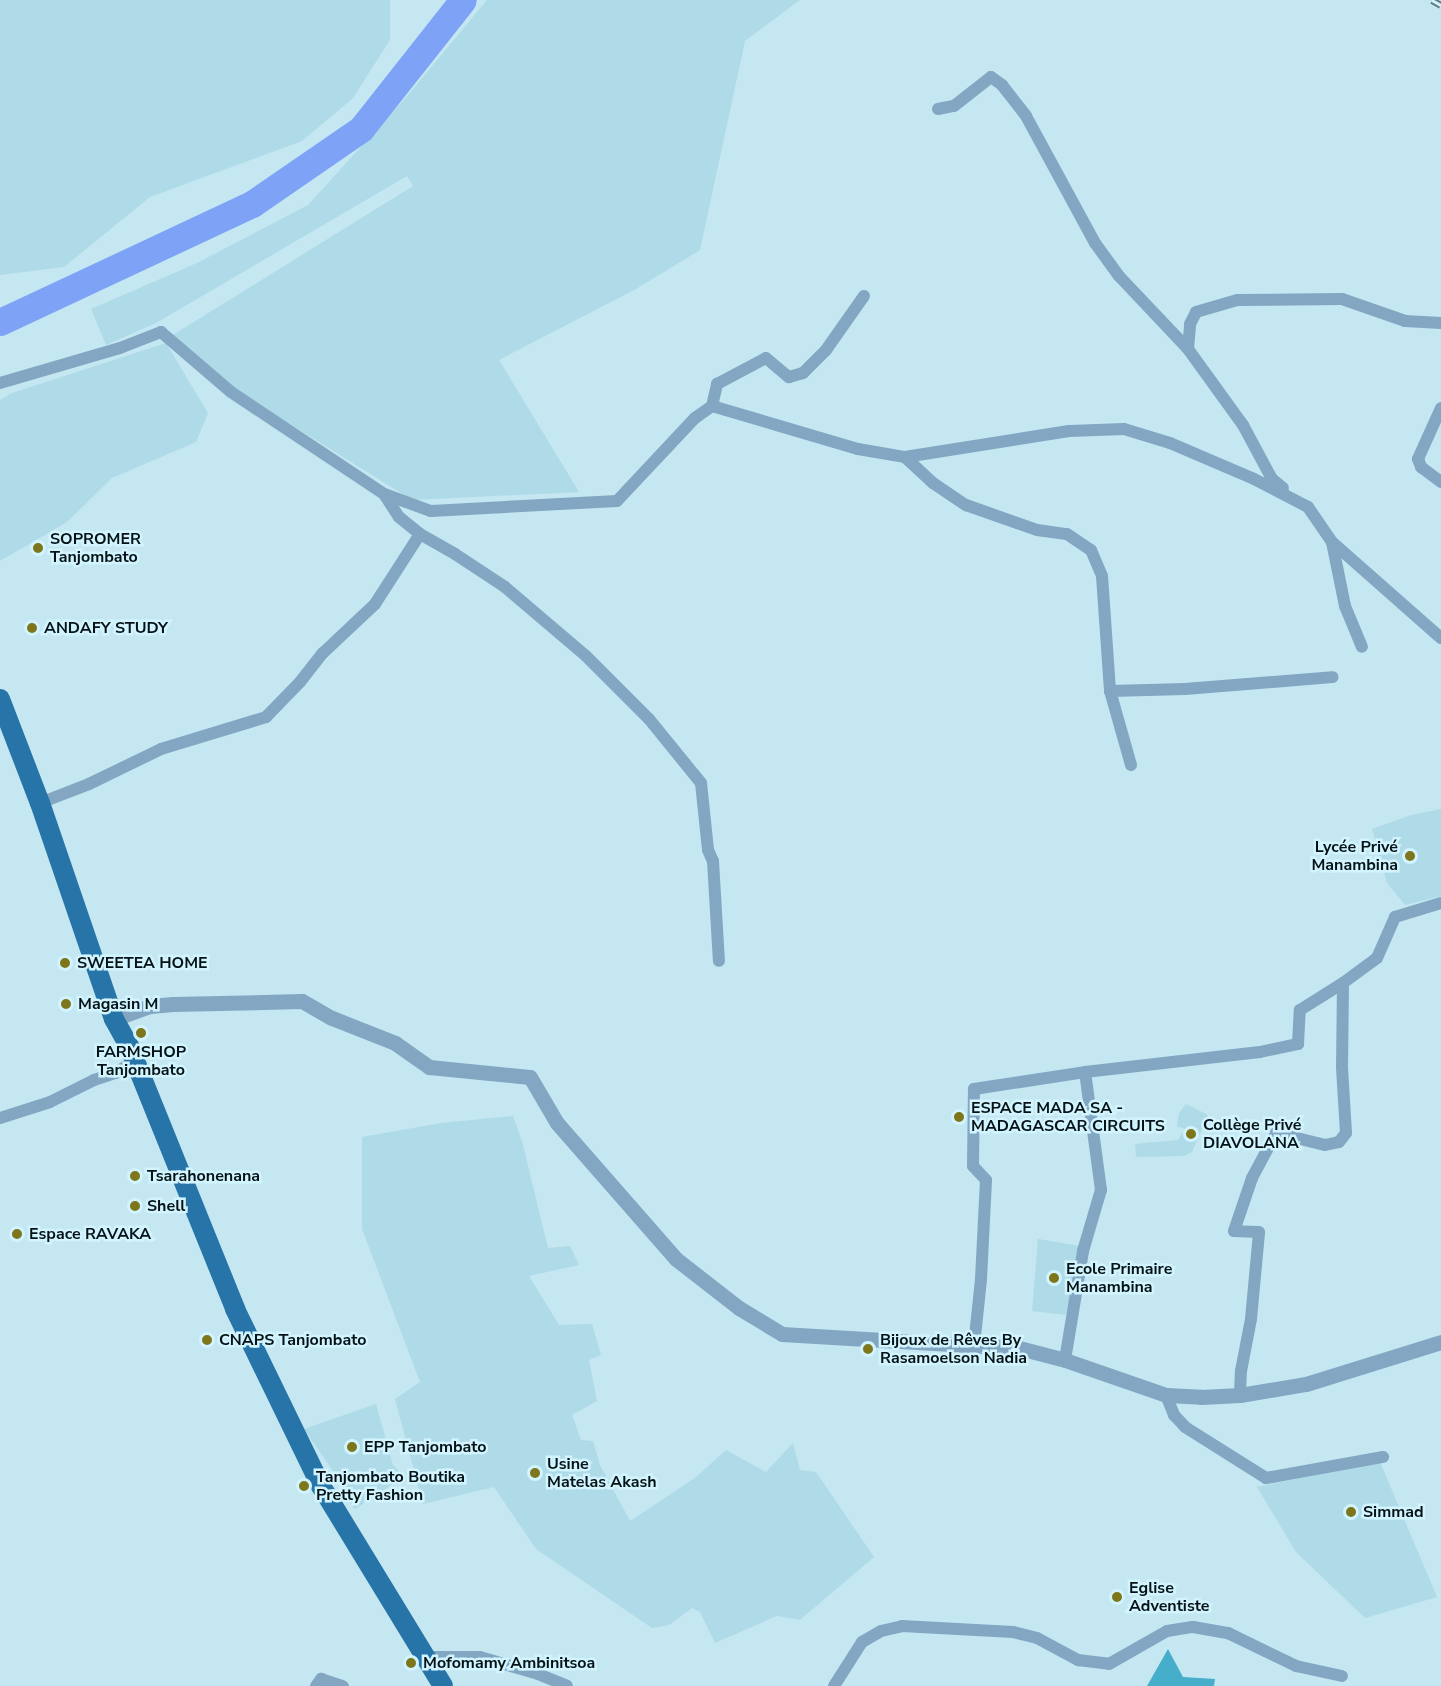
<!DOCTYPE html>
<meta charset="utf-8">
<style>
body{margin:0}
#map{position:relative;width:1441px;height:1686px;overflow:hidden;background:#c4e7f2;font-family:"Nunito Sans",sans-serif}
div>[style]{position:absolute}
.built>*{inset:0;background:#afdae7}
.forest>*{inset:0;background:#46aeca}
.river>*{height:27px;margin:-13.5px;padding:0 13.5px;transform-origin:13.5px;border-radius:13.5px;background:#7ea3f6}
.minor>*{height:12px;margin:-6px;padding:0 6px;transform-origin:6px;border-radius:6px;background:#83a7c3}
.tertiary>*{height:15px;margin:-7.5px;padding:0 7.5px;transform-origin:7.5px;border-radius:7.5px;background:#83a7c3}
.primary>*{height:20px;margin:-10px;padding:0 10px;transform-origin:10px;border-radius:10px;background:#2775a8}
.rail>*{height:7px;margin-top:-3.5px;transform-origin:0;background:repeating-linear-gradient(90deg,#d1f4ff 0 14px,#627a81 0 28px);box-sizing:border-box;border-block:2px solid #627a81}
.dots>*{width:16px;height:16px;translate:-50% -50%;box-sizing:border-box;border:3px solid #d1f4ff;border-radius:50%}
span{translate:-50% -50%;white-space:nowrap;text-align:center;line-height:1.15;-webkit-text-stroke:5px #d1f4ff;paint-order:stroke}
.poi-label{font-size:16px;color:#061316;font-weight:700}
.left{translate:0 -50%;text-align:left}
.right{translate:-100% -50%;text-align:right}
</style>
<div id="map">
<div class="built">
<i style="clip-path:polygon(0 0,390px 0,390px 40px,353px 98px,302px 141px,150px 197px,64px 267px,0 275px)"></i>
<i style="clip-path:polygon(487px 0,800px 0,745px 41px,700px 250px,636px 289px,499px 360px,579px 492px,412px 500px,229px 386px,168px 338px,413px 186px,407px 176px,156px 323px,106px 345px,91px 309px,197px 263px,308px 205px,408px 95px)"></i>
<i style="clip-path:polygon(166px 343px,208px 413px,196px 442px,112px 478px,67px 522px,0 561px,0 400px,12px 393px)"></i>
<i style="clip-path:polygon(1441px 809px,1441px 896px,1405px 905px,1387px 883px,1372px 829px,1411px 815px)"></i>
<i style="clip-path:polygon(1186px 1104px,1208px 1115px,1192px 1152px,1184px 1156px,1136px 1157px,1135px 1144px,1178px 1140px,1185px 1129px,1177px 1126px,1179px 1113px)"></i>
<i style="clip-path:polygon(513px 1116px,522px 1141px,548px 1248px,570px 1246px,579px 1265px,529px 1276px,559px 1325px,592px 1324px,601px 1355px,589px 1360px,597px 1401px,572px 1415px,581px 1440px,593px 1441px,600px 1465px,630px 1521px,696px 1477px,726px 1450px,766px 1472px,793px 1443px,800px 1470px,816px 1472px,874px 1557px,800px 1620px,777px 1616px,715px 1643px,700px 1612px,692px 1608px,669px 1625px,652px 1628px,536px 1549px,494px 1487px,423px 1504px,395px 1399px,420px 1382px,362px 1229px,362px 1137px,441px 1123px)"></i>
<i style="clip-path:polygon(1038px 1239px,1081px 1246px,1066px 1315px,1032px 1311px)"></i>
<i style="clip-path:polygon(376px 1404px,393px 1465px,404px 1477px,355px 1509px,345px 1496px,348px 1493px,304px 1429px)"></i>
<i style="clip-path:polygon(1380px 1462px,1437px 1597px,1365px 1618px,1296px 1552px,1257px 1487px)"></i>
</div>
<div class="forest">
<i style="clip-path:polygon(1168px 1649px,1183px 1677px,1215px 1679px,1214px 1686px,1147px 1686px)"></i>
</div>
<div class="river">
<i style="left:0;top:322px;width:278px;rotate:-25.1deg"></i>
<i style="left:252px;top:204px;width:132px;rotate:-34.5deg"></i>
<i style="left:361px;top:129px;width:164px;rotate:-51.7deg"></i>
</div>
<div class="minor">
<i style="left:938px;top:109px;width:16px;rotate:-11deg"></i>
<i style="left:954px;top:106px;width:47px;rotate:-38.1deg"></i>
<i style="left:991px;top:77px;width:14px;rotate:36deg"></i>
<i style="left:1002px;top:85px;width:39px;rotate:52deg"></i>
<i style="left:1026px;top:116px;width:145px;rotate:61.5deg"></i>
<i style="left:1095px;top:243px;width:41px;rotate:54deg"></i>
<i style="left:1119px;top:276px;width:100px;rotate:46.6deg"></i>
<i style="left:1188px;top:349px;width:94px;rotate:54.1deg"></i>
<i style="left:1243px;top:425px;width:61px;rotate:61.8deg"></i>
<i style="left:1272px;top:479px;width:14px;rotate:39deg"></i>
<i style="left:1188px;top:349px;width:25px;rotate:-85deg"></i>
<i style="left:1190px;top:324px;width:13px;rotate:-63deg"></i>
<i style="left:1196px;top:312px;width:43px;rotate:-16.3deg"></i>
<i style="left:1237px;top:300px;width:105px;rotate:-0.5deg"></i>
<i style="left:1342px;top:299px;width:67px;rotate:19.2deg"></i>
<i style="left:1405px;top:321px;width:36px;rotate:3deg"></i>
<i style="left:0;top:383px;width:125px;rotate:-16.3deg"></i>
<i style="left:120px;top:348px;width:44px;rotate:-21.3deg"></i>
<i style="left:161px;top:332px;width:92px;rotate:40.6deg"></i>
<i style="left:231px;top:392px;width:184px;rotate:33.7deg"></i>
<i style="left:384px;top:494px;width:50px;rotate:19.9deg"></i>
<i style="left:431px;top:511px;width:186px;rotate:-3.1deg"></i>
<i style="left:617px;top:501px;width:114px;rotate:-46.8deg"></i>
<i style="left:695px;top:418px;width:21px;rotate:-35deg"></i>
<i style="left:712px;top:406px;width:152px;rotate:16.4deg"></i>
<i style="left:858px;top:449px;width:48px;rotate:9.7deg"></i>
<i style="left:905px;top:457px;width:166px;rotate:-9deg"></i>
<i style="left:1069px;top:431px;width:55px;rotate:-2.1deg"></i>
<i style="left:1124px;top:429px;width:48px;rotate:16.9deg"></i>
<i style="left:1170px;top:443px;width:91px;rotate:23.2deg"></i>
<i style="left:1254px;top:479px;width:61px;rotate:27.4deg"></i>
<i style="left:1308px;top:507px;width:42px;rotate:55.6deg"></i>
<i style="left:1332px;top:542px;width:145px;rotate:41.4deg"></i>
<i style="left:712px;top:406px;width:23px;rotate:-77deg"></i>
<i style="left:717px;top:384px;width:55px;rotate:-28deg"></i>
<i style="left:766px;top:358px;width:30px;rotate:40deg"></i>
<i style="left:789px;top:377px;width:15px;rotate:-16deg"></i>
<i style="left:803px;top:373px;width:33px;rotate:-45deg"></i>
<i style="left:826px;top:350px;width:66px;rotate:-54.9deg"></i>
<i style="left:1441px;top:408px;width:56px;rotate:114.3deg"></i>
<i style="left:1418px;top:459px;width:9px;rotate:69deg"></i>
<i style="left:1421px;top:467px;width:25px;rotate:37deg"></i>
<i style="left:905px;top:457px;width:38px;rotate:43deg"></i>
<i style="left:933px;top:483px;width:40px;rotate:34deg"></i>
<i style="left:966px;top:505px;width:75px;rotate:19.4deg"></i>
<i style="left:1037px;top:530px;width:30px;rotate:8deg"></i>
<i style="left:1067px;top:534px;width:29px;rotate:34deg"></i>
<i style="left:1091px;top:550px;width:28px;rotate:67deg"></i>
<i style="left:1102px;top:576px;width:115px;rotate:86deg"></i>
<i style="left:384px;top:494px;width:27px;rotate:57deg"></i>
<i style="left:399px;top:517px;width:27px;rotate:39deg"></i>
<i style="left:420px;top:534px;width:40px;rotate:29.7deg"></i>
<i style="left:455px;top:554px;width:60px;rotate:33.4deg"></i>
<i style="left:505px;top:587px;width:106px;rotate:40.4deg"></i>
<i style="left:586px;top:656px;width:89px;rotate:45deg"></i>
<i style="left:649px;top:719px;width:82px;rotate:50.9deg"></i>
<i style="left:701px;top:783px;width:67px;rotate:84deg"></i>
<i style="left:708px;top:850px;width:12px;rotate:66deg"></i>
<i style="left:713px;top:861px;width:100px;rotate:86.6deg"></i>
<i style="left:1332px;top:542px;width:65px;rotate:78.5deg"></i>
<i style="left:1345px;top:606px;width:44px;rotate:67.5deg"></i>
<i style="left:1131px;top:765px;width:77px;rotate:-105.8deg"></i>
<i style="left:1110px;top:691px;width:75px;rotate:-1.5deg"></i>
<i style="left:1185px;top:689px;width:148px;rotate:-4.6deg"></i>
<i style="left:40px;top:803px;width:53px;rotate:-21.2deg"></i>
<i style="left:89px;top:784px;width:80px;rotate:-25.9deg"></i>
<i style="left:161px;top:749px;width:110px;rotate:-16.9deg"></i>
<i style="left:266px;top:717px;width:49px;rotate:-45.8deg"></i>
<i style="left:300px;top:682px;width:37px;rotate:-52deg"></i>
<i style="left:323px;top:653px;width:71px;rotate:-43.3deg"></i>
<i style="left:375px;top:604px;width:83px;rotate:-57.3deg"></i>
<i style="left:0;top:1118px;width:52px;rotate:-17.7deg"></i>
<i style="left:50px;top:1102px;width:49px;rotate:-26.6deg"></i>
<i style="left:94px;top:1080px;width:23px;rotate:-18deg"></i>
<i style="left:116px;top:1073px;width:22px;rotate:-34deg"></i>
<i style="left:974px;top:1346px;width:67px;rotate:-84deg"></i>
<i style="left:981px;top:1279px;width:99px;rotate:-87.1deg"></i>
<i style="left:986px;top:1180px;width:19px;rotate:-133deg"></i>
<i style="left:973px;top:1166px;width:77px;rotate:-89.3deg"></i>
<i style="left:974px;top:1089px;width:112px;rotate:-8.7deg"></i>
<i style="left:1085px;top:1072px;width:176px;rotate:-6.5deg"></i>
<i style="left:1260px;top:1052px;width:39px;rotate:-12deg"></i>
<i style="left:1298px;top:1044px;width:34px;rotate:-87deg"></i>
<i style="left:1300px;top:1010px;width:51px;rotate:-32.1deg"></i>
<i style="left:1065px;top:1360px;width:110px;rotate:-80.6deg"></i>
<i style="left:1083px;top:1251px;width:64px;rotate:-73.6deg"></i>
<i style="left:1101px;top:1190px;width:119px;rotate:-97.7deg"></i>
<i style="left:1166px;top:1395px;width:22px;rotate:68deg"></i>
<i style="left:1174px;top:1415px;width:16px;rotate:47deg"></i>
<i style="left:1185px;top:1427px;width:96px;rotate:32.2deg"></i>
<i style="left:1266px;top:1478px;width:119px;rotate:-10.2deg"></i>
<i style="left:1240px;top:1395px;width:24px;rotate:-88deg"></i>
<i style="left:1241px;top:1371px;width:53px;rotate:-79.1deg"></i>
<i style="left:1251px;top:1319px;width:87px;rotate:-84.7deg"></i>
<i style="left:1259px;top:1232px;width:25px;rotate:-178deg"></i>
<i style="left:1234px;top:1231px;width:56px;rotate:-71.2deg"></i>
<i style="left:1252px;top:1178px;width:51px;rotate:-61.9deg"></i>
<i style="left:1276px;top:1133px;width:50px;rotate:13.8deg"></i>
<i style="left:1325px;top:1145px;width:14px;rotate:-12deg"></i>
<i style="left:1339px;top:1142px;width:11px;rotate:-52deg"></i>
<i style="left:1346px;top:1133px;width:66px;rotate:-93.5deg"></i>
<i style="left:1342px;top:1067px;width:84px;rotate:-89.3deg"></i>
<i style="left:1343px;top:983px;width:42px;rotate:-36.3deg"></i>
<i style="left:1377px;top:958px;width:45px;rotate:-66.3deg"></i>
<i style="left:1395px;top:917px;width:48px;rotate:-16.9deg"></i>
<i style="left:425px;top:1657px;width:55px"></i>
<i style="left:480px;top:1657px;width:60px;rotate:16.3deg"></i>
<i style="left:538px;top:1674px;width:31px;rotate:22deg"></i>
<i style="left:316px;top:1686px;width:9px;rotate:-54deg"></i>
<i style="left:321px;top:1679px;width:23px;rotate:18deg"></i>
<i style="left:834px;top:1686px;width:52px;rotate:-57.5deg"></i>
<i style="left:862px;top:1642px;width:22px;rotate:-30deg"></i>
<i style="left:881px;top:1631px;width:22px;rotate:-13deg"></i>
<i style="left:902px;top:1626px;width:111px;rotate:3.1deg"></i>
<i style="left:1013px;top:1632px;width:25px;rotate:14deg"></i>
<i style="left:1037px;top:1638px;width:47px;rotate:28.2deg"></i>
<i style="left:1078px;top:1660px;width:31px;rotate:7deg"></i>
<i style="left:1109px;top:1664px;width:67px;rotate:-29.6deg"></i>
<i style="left:1167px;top:1631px;width:26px;rotate:-9deg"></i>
<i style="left:1193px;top:1627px;width:36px;rotate:10deg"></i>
<i style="left:1228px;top:1633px;width:76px;rotate:25.9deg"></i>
<i style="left:1296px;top:1666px;width:47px;rotate:12.3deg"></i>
</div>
<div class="tertiary">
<i style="left:114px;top:1019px;width:38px;rotate:-20deg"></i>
<i style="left:150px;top:1006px;width:23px;rotate:-5deg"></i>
<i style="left:173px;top:1004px;width:129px;rotate:-1.3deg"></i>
<i style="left:302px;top:1001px;width:34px;rotate:30deg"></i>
<i style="left:332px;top:1018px;width:68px;rotate:21.6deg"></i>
<i style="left:395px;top:1043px;width:42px;rotate:35.2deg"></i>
<i style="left:429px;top:1067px;width:101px;rotate:5.7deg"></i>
<i style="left:530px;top:1077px;width:53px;rotate:59.6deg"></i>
<i style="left:557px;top:1123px;width:181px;rotate:48.8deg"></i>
<i style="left:676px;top:1259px;width:80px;rotate:37.9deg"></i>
<i style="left:739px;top:1308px;width:50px;rotate:31.2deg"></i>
<i style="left:782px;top:1334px;width:237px;rotate:3.4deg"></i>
<i style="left:1019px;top:1348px;width:48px;rotate:14.6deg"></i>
<i style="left:1065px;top:1360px;width:107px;rotate:19.1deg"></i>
<i style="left:1166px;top:1395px;width:35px;rotate:3deg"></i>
<i style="left:1201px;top:1397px;width:39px;rotate:-3deg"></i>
<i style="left:1240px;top:1395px;width:67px;rotate:-9.5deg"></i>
<i style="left:1306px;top:1384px;width:141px;rotate:-17.3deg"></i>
</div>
<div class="primary">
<i style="left:0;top:699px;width:111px;rotate:69deg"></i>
<i style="left:40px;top:803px;width:228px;rotate:71.1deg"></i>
<i style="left:114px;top:1019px;width:31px;rotate:61deg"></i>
<i style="left:129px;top:1046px;width:284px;rotate:68deg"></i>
<i style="left:235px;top:1309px;width:197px;rotate:64.1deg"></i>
<i style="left:321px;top:1486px;width:234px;rotate:58.6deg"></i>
</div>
<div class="rail">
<i style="left:1432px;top:0;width:10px;rotate:29deg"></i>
</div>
<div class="dots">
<i style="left:38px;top:548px;background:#7e761a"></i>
<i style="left:32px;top:628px;background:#7e761a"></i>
<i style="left:1410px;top:856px;background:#7e761a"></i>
<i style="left:65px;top:963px;background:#7e761a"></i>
<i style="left:66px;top:1004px;background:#7e761a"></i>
<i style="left:141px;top:1033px;background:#7e761a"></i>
<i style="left:959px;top:1117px;background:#7e761a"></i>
<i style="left:1191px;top:1134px;background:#7e761a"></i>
<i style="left:135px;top:1176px;background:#7e761a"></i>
<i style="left:135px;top:1206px;background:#7e761a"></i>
<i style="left:17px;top:1234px;background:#7e761a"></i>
<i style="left:1054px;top:1278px;background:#7e761a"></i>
<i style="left:207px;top:1340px;background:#7e761a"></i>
<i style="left:868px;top:1349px;background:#7e761a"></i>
<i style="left:352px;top:1447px;background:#7e761a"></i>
<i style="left:535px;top:1473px;background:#7e761a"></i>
<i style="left:304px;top:1486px;background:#7e761a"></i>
<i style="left:1351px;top:1512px;background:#7e761a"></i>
<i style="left:1117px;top:1597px;background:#7e761a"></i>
<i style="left:411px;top:1663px;background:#7e761a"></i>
</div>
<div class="poi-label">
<span class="left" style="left:50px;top:548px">SOPROMER<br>Tanjombato</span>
<span class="left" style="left:44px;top:628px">ANDAFY STUDY</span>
<span class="right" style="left:1398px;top:856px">Lycée Privé<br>Manambina</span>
<span class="left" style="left:77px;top:963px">SWEETEA HOME</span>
<span class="left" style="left:78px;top:1004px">Magasin M</span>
<span style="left:141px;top:1061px">FARMSHOP<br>Tanjombato</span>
<span class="left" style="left:971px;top:1117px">ESPACE MADA SA -<br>MADAGASCAR CIRCUITS</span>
<span class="left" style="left:1203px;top:1134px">Collège Privé<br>DIAVOLANA</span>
<span class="left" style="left:147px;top:1176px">Tsarahonenana</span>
<span class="left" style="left:147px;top:1206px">Shell</span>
<span class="left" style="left:29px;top:1234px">Espace RAVAKA</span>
<span class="left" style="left:1066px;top:1278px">Ecole Primaire<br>Manambina</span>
<span class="left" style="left:219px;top:1340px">CNAPS Tanjombato</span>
<span class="left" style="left:880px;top:1349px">Bijoux de Rêves By<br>Rasamoelson Nadia</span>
<span class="left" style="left:364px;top:1447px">EPP Tanjombato</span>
<span class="left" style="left:547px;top:1473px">Usine<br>Matelas Akash</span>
<span class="left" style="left:316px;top:1486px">Tanjombato Boutika<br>Pretty Fashion</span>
<span class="left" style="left:1363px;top:1512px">Simmad</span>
<span class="left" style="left:1129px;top:1597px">Eglise<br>Adventiste</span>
<span class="left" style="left:423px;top:1663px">Mofomamy Ambinitsoa</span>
</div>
</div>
